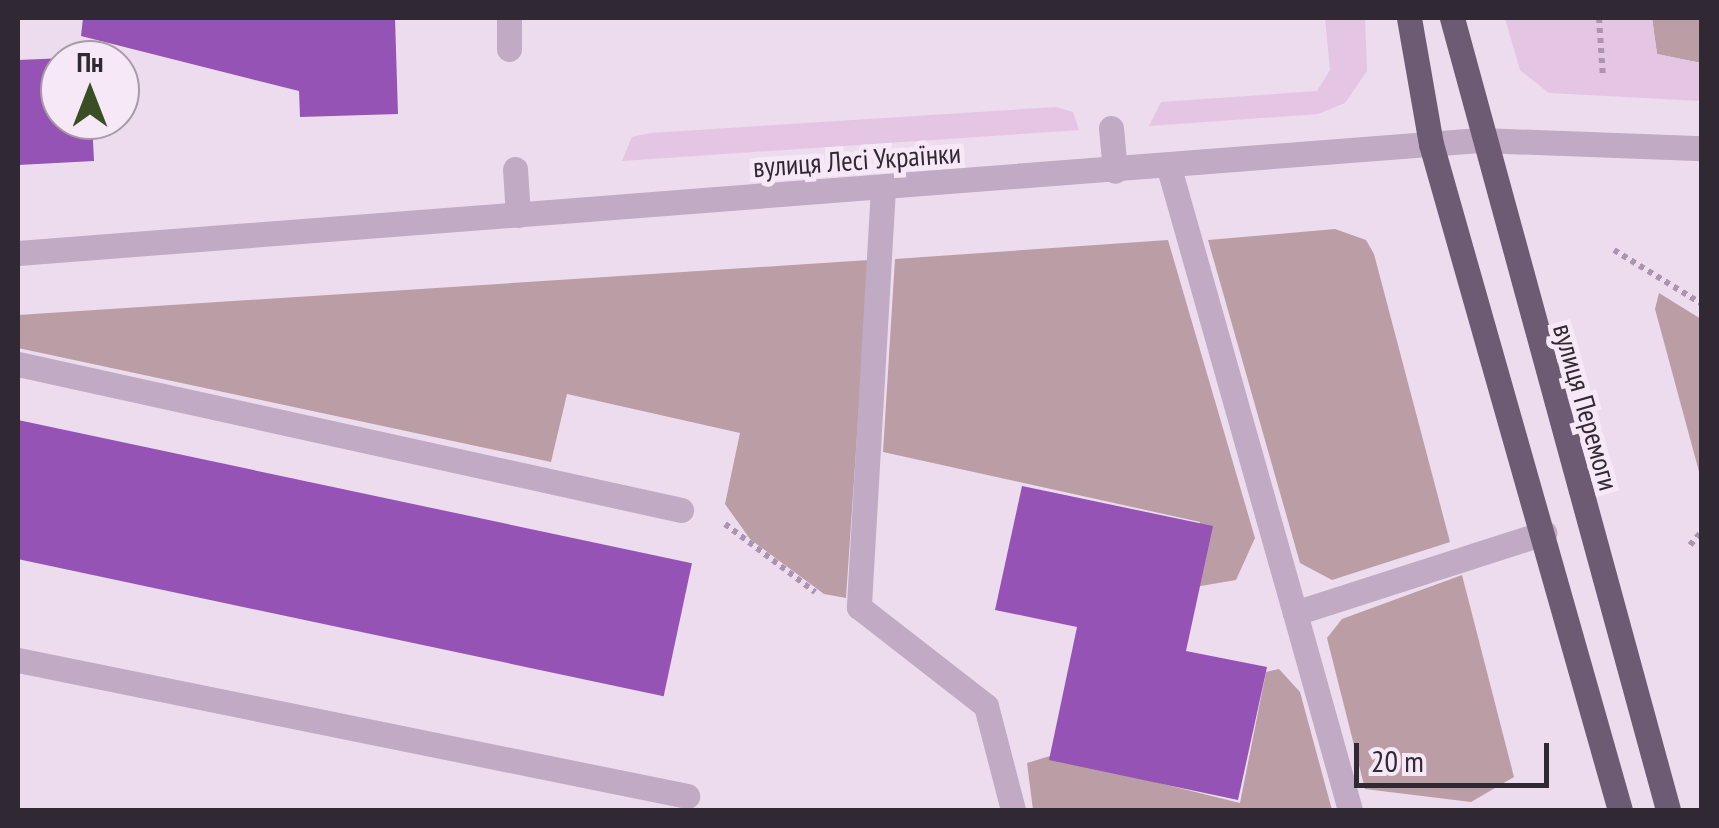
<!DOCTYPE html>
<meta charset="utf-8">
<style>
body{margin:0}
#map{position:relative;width:1719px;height:828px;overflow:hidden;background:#eddcee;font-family:"PT Sans Narrow",sans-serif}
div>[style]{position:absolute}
.green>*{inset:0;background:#bb9ea5}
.plaza>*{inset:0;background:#e4c5e4}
.building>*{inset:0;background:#9453b5;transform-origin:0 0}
.path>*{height:6px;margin-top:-3px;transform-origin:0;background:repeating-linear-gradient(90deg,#ac94b0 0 5px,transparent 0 10px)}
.lane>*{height:25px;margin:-12.5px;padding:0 12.5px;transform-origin:12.5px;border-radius:12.5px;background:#c1aac4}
.street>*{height:25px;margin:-12.5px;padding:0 12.5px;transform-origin:12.5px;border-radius:12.5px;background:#c1aac4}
.primary>*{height:25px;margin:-12.5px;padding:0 12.5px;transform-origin:12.5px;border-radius:12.5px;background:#6d5b73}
span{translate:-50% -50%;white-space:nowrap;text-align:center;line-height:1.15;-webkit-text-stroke:10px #f6e8f6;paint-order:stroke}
.street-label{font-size:28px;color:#302833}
.frame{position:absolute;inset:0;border:20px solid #302833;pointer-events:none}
.north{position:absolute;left:40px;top:40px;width:100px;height:100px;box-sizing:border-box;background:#f6e8f6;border:2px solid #a79ba8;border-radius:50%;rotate:0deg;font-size:28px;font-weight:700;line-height:40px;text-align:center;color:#302833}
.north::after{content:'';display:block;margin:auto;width:35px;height:45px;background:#394f23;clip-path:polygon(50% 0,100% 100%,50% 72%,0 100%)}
.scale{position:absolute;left:1354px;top:743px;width:195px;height:45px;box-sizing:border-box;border:5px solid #302833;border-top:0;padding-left:12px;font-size:30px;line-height:35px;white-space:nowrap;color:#302833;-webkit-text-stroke:8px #f6e8f6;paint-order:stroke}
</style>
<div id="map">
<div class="green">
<i style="clip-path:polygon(1652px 18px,1701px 18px,1701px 63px,1657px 54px)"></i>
<i style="clip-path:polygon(1335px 229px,1366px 240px,1374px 254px,1450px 542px,1332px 580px,1300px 563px,1208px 240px)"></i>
<i style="clip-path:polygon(1168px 240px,1255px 538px,1236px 580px,1189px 588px,1200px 522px,883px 452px,895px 259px)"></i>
<i style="clip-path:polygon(869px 260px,846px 598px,824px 594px,750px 539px,725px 504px,740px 433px,567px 394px,551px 462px,18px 348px,18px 315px)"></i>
<i style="clip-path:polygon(1659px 293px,1701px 319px,1701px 479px,1655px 309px)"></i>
<i style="clip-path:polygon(1462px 575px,1514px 777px,1471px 802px,1365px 789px,1327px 638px,1342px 619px)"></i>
<i style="clip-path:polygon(1279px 669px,1300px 692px,1332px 810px,1033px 810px,1027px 763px,1050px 756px,1240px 803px,1266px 672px)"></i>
</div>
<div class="plaza">
<i style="clip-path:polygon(1325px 18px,1365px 18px,1367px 71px,1345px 103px,1318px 114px,1149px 126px,1161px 102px,1317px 91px,1330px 70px)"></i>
<i style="clip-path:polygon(1505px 18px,1652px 18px,1657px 54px,1701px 63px,1701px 101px,1549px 93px,1520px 70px)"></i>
<i style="clip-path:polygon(1056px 107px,1073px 112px,1079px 130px,622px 161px,632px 137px,650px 133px)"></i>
</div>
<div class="building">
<i style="clip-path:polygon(83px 18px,395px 18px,398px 114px,300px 117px,299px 91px,81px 36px)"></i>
<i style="clip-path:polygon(89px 57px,60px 60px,60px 120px,92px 120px,94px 161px,18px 165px,18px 60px)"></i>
<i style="left:18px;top:420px;width:689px;height:136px;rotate:12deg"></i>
<i style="clip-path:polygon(1022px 486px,1213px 526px,1186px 651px,1267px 667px,1238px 800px,1049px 760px,1077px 627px,995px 610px)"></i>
</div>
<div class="path">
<i style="left:1599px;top:18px;width:60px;rotate:86.2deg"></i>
<i style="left:1614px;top:250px;width:103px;rotate:31.5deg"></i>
<i style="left:725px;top:524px;width:113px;rotate:37.1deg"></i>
<i style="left:1690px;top:545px;width:18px;rotate:-49deg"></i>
</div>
<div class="lane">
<i style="left:509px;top:49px;width:31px;rotate:-90deg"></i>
<i style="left:1111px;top:128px;width:43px;rotate:84.7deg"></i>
<i style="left:1169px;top:168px;width:462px;rotate:74.2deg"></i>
<i style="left:515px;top:169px;width:46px;rotate:86.3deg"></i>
<i style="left:883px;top:188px;width:420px;rotate:93.3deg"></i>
<i style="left:859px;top:607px;width:161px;rotate:37.9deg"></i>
<i style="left:986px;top:706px;width:107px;rotate:75.4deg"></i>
<i style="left:18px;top:364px;width:679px;rotate:12.42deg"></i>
<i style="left:18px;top:660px;width:683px;rotate:11.49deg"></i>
<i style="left:1350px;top:810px;width:205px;rotate:-105.6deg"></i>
<i style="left:1295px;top:613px;width:262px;rotate:-17.8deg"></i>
</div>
<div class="street">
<i style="left:18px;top:253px;width:1466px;rotate:-4.42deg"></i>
<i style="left:1480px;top:140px;width:222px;rotate:2.1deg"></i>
</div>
<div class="primary">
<i style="left:1409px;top:18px;width:128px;rotate:80.1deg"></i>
<i style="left:1431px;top:144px;width:692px;rotate:74.16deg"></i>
<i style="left:1452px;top:18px;width:821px;rotate:74.74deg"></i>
</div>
<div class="street-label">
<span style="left:857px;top:160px;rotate:-4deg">вулиця Лесі Українки</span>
<span style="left:1586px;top:407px;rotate:74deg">вулиця Перемоги</span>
</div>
<div class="frame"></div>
<div class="north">Пн</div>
<div class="scale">20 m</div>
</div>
